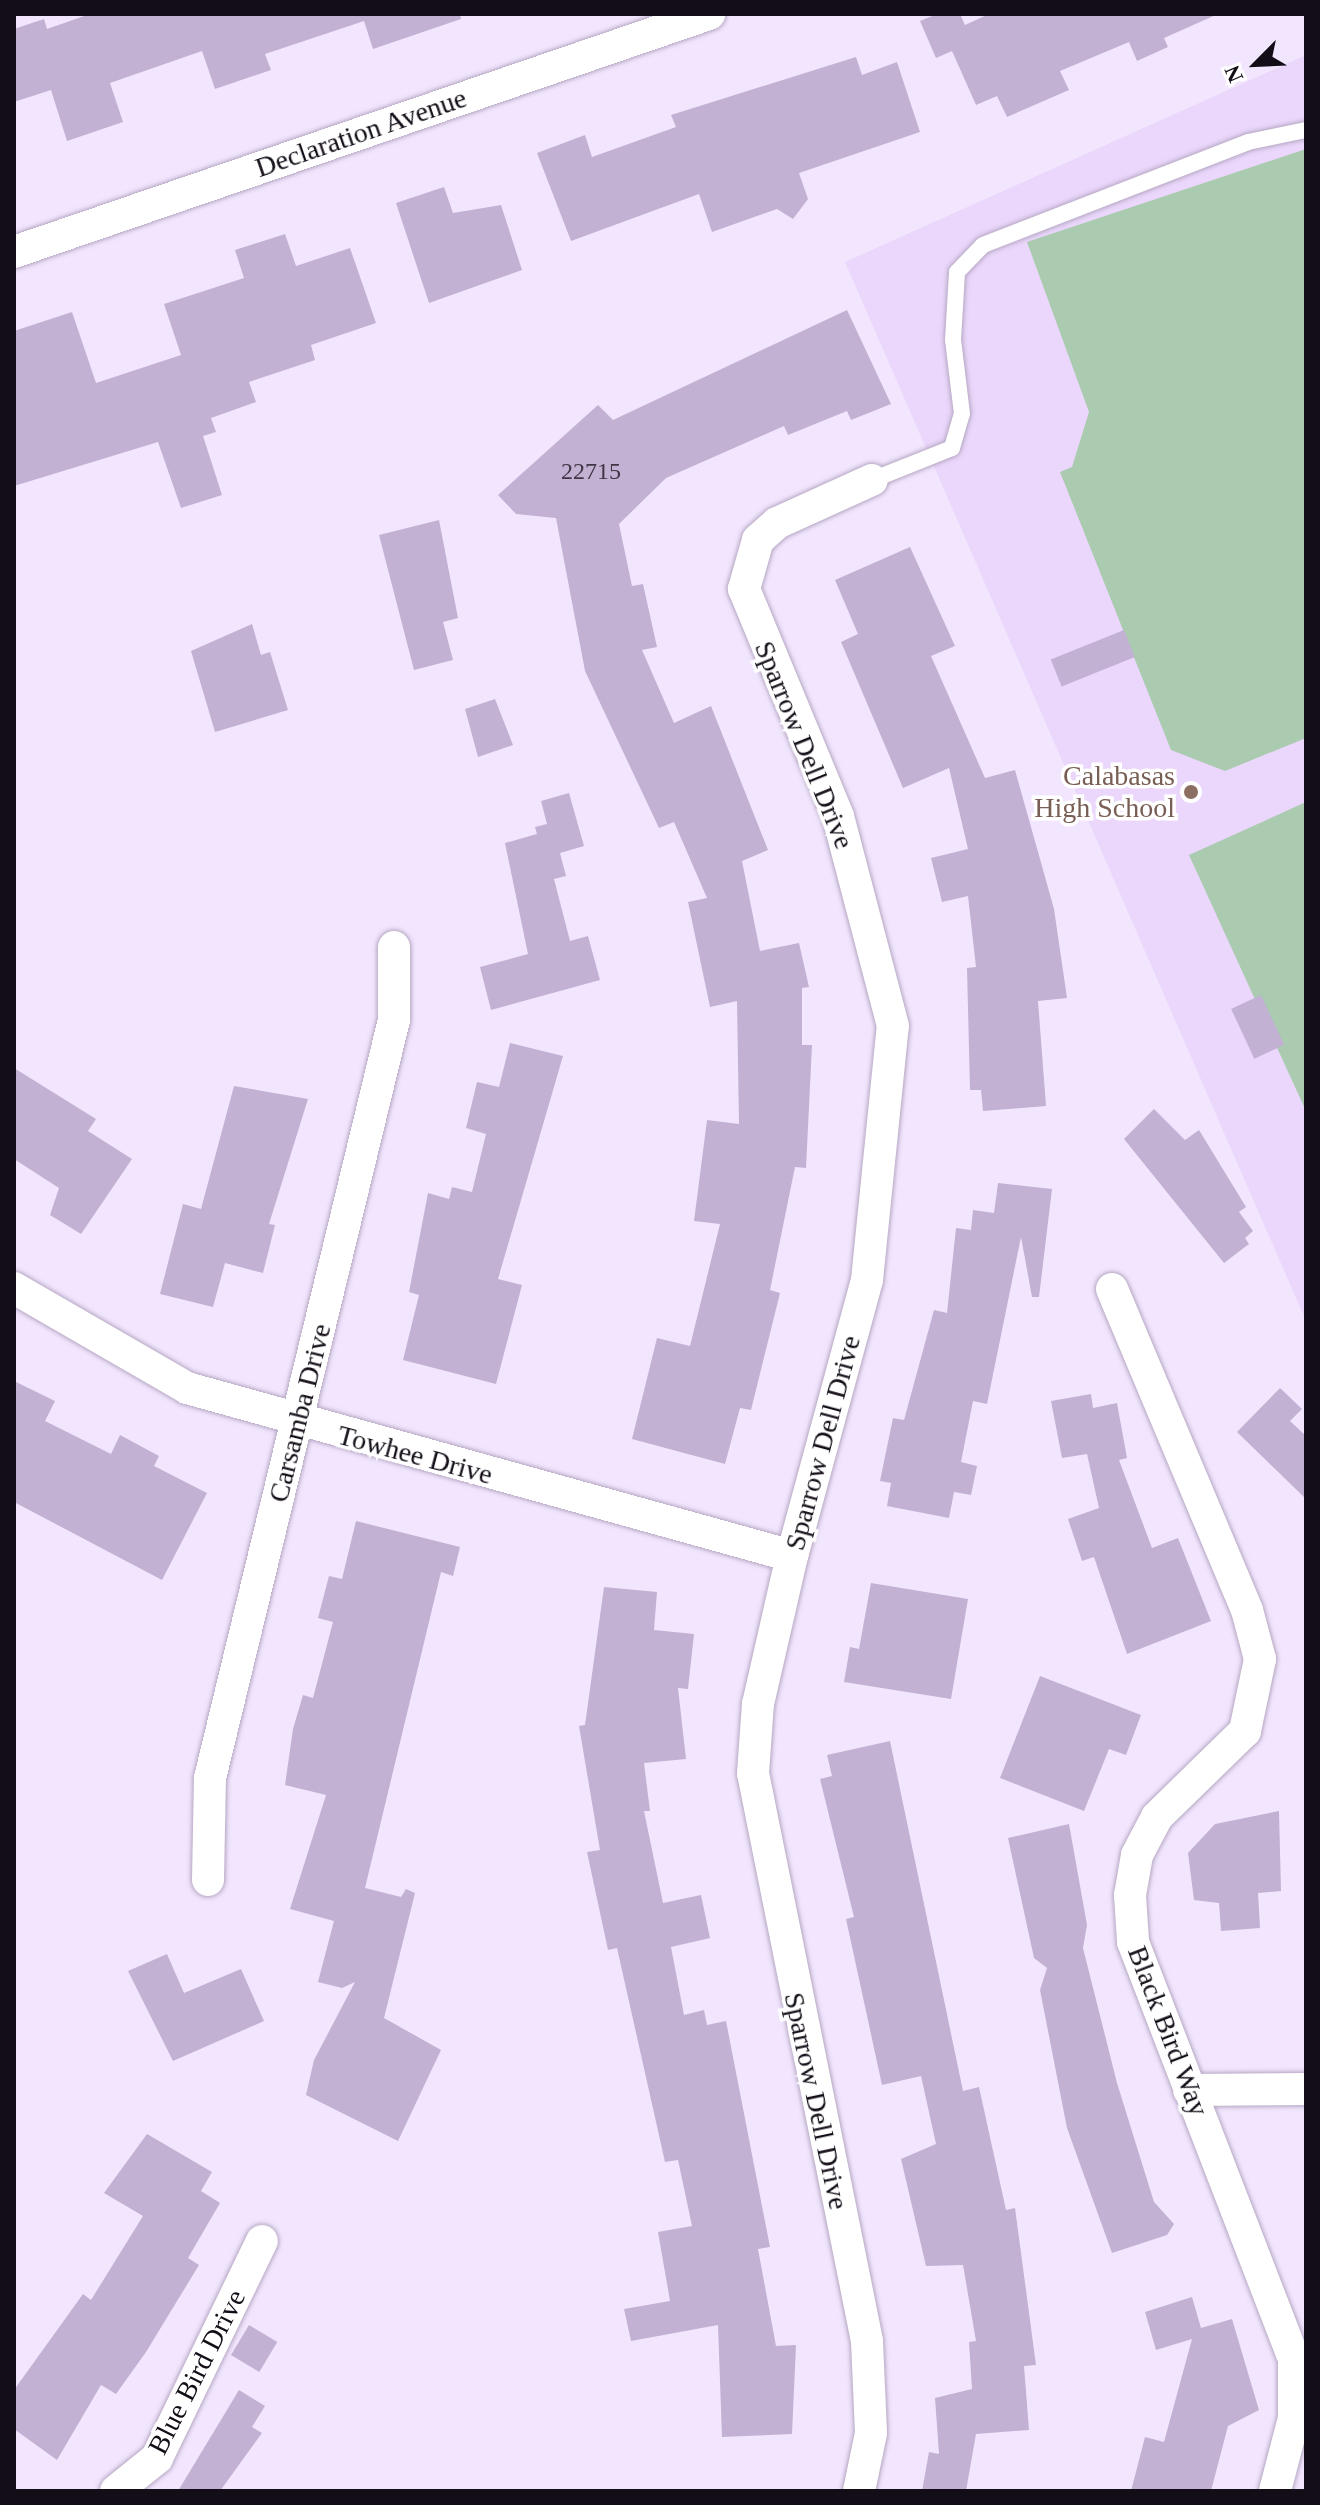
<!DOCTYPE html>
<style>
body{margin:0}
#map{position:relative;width:1320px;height:2505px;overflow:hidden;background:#f2e6fe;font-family:"Times New Roman",serif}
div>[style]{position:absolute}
.built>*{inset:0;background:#ead7fb}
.green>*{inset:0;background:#aacbb0}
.building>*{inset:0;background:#c2b1d3;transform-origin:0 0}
.roads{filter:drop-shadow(0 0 2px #b6a7c3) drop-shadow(0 0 2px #b6a7c3)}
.lane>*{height:16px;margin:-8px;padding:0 8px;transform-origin:8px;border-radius:8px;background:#fff}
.street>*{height:32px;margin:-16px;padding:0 16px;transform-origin:16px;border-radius:16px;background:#fff}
.dots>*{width:22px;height:22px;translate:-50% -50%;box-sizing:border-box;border:4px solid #fff;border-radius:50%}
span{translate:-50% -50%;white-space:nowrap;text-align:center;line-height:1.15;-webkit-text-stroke:7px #fff;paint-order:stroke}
.number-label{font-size:24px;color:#3f3646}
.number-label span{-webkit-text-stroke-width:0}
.street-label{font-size:28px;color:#130d17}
.education-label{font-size:28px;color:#785e54}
.right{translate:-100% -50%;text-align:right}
.frame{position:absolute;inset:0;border:16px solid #130d17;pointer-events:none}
.north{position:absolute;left:1216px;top:24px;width:80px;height:80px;-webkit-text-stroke:6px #fff;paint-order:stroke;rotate:246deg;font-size:22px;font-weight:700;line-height:32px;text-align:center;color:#130d17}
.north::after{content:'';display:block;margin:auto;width:28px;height:36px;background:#130d17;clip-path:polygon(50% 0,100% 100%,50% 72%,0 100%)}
</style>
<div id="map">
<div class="built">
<i style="clip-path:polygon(1306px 55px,1306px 1321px,845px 262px)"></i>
</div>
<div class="green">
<i style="clip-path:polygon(1306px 149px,1306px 738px,1225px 771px,1171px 750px,1060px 472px,1072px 467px,1089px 412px,1027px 242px)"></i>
<i style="clip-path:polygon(1306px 802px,1306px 1111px,1189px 855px)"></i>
</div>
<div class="building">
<i style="clip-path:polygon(90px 14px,460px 14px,461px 19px,373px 49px,364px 21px,265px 54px,271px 70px,215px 89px,202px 51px,110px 83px,123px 122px,67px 141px,51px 90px,14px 102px,14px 29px,44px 19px,47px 29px)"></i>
<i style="clip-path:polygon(937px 14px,960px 14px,965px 25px,989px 14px,1218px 14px,1164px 38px,1168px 47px,1137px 61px,1129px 42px,1060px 71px,1069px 90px,1007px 117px,997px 96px,976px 105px,952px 51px,936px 58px,920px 21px)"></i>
<i style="clip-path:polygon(856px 57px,862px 75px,897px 62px,920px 132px,799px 173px,808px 199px,793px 219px,777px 209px,712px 232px,699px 194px,571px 241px,537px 153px,585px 135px,592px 157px,676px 127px,671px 115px)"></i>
<i style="clip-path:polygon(444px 187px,453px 213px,501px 205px,522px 270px,429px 303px,396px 203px)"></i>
<i style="clip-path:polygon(285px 234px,296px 266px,350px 248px,376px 323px,311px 345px,315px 360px,249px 382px,256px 402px,211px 418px,216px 432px,203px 436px,222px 495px,181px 508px,158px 442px,14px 486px,14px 331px,72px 312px,96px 383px,181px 355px,164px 304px,244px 278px,235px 250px)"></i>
<i style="clip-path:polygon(847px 310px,891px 404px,851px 420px,847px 411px,788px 435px,784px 426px,666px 478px,619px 524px,632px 586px,643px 584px,657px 647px,642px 650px,674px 723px,711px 706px,768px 850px,742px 861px,760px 951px,799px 943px,809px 987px,802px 988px,802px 1045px,812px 1045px,806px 1168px,795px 1167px,770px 1290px,780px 1293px,751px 1410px,740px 1408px,725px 1464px,632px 1439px,657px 1338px,690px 1346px,720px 1224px,694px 1221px,707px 1120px,739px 1124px,737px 1001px,710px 1007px,688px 902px,707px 898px,674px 822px,659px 828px,585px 671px,556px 518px,516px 514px,498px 495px,598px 405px,613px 420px)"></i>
<i style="clip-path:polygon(439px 520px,458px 618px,443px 622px,453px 660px,414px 670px,379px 535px)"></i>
<i style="clip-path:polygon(910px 547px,955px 646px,931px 656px,985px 778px,1015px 770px,1054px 909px,1067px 998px,1038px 1001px,1046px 1106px,983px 1111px,981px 1090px,970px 1090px,967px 968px,976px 967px,968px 896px,942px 902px,931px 858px,968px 849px,949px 768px,903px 788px,841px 642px,858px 634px,835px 580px)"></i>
<i style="clip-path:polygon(252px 624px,261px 655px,270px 652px,288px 710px,215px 732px,191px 651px)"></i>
<i style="left:1124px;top:630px;width:29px;height:79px;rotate:68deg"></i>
<i style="clip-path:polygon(495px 699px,513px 745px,478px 757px,465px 709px)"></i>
<i style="clip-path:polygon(569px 793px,584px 846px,560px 853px,566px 876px,554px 879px,570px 941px,588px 936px,600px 980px,491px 1010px,480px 967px,528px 954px,505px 843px,537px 834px,535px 827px,547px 824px,541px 801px)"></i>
<i style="left:1261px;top:995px;width:55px;height:33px;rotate:65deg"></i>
<i style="clip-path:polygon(510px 1043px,563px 1056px,498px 1279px,522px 1285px,496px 1384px,403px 1360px,419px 1295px,409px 1292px,428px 1193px,449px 1199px,452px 1187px,472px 1192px,486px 1134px,466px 1128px,477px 1082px,499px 1087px)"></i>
<i style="clip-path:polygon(14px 1068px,96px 1119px,88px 1131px,132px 1159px,81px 1234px,50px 1215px,59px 1188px,14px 1159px)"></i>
<i style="clip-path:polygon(234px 1086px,308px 1099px,269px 1224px,275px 1225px,263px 1273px,225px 1263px,213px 1307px,160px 1294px,183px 1204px,201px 1209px)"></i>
<i style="clip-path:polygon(1154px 1109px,1185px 1140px,1199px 1130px,1246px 1207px,1239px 1212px,1253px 1231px,1245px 1238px,1249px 1244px,1224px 1263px,1124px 1139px)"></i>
<i style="clip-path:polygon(998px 1183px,1052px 1189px,1039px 1297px,1032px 1297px,1021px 1237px,987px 1404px,973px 1401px,961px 1462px,977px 1466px,971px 1495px,954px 1492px,949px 1518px,887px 1506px,891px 1483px,880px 1481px,893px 1418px,904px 1420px,934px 1310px,947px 1313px,956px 1228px,971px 1230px,973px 1210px,994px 1213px)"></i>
<i style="clip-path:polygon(14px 1381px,55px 1401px,45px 1421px,111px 1454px,120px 1435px,159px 1456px,154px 1466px,207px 1493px,162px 1580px,14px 1502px)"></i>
<i style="clip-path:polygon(1280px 1388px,1302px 1409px,1290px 1421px,1306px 1436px,1306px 1499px,1237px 1432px)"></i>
<i style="clip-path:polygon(1091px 1394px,1093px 1408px,1117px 1403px,1127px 1458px,1119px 1460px,1152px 1548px,1178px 1538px,1211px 1621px,1127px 1654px,1094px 1557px,1082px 1561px,1068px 1519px,1099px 1508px,1087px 1454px,1062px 1458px,1051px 1401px)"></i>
<i style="clip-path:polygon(356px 1521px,460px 1547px,453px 1576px,441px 1572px,365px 1888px,401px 1897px,406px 1889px,415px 1893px,384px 2018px,441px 2050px,398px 2141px,306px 2095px,314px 2060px,355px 1982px,342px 1988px,318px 1982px,334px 1921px,290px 1909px,326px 1795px,285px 1785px,293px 1729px,303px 1695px,313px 1698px,333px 1622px,318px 1618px,329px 1576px,342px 1579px)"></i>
<i style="clip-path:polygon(871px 1583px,968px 1599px,951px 1699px,844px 1682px,850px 1647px,859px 1649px)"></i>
<i style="clip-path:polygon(604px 1587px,657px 1592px,654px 1630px,694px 1634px,688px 1689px,678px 1688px,686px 1759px,644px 1763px,650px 1811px,644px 1811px,663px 1903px,701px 1895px,710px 1938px,671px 1947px,684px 2015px,704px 2010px,707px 2025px,726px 2021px,770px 2247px,758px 2249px,776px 2346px,796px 2345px,792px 2434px,722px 2437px,718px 2325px,631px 2341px,624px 2309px,670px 2301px,658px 2232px,692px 2226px,678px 2160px,665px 2162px,617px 1948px,608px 1950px,587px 1852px,600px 1850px,579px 1726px,585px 1725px)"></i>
<i style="clip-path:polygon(1040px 1676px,1141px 1715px,1126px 1755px,1109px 1749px,1084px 1811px,1000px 1778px)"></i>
<i style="clip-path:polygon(890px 1741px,963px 2091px,979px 2087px,1006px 2210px,1015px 2208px,1036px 2365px,1024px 2366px,1029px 2430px,976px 2434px,966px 2491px,922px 2491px,929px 2452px,939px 2454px,935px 2398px,972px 2389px,969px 2342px,976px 2341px,963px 2265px,926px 2266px,901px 2159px,936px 2144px,921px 2076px,882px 2085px,846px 1919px,854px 1917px,820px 1779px,832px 1776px,827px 1755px)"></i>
<i style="clip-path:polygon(1279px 1811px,1281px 1891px,1258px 1893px,1260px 1928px,1221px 1931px,1219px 1903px,1194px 1900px,1188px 1853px,1215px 1824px)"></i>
<i style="clip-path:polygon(1069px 1824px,1087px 1925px,1083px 1948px,1117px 2083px,1154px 2202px,1174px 2224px,1167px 2235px,1112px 2253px,1067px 2128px,1040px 1990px,1047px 1968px,1034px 1958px,1008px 1838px)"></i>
<i style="clip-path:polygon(167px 1954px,184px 1993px,241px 1969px,264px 2021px,173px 2061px,128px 1971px)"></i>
<i style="clip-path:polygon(147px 2134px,212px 2172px,201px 2191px,220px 2203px,188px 2258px,199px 2265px,146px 2352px,116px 2394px,101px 2385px,57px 2460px,14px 2429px,14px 2390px,83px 2294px,91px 2300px,143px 2216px,104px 2193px)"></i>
<i style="clip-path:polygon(1192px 2297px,1201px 2328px,1232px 2319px,1259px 2410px,1228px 2426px,1211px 2491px,1131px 2491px,1145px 2437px,1164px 2442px,1192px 2339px,1156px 2350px,1145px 2312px)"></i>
<i style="left:249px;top:2325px;width:33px;height:35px;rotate:31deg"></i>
<i style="clip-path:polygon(239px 2390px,265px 2406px,252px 2427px,262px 2433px,220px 2491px,178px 2491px)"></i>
</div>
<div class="roads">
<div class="lane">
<i style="left:872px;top:480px;width:86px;rotate:-21.8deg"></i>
<i style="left:952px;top:448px;width:35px;rotate:-74deg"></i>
<i style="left:962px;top:414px;width:75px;rotate:-96.9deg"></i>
<i style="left:953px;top:340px;width:68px;rotate:-86.6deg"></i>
<i style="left:957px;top:272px;width:37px;rotate:-46deg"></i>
<i style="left:983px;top:245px;width:284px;rotate:-21.2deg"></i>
<i style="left:1248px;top:142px;width:59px;rotate:-11.7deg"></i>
</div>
<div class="street">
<i style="left:14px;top:252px;width:735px;rotate:-18.9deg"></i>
<i style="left:14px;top:1288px;width:200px;rotate:30deg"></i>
<i style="left:187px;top:1388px;width:628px;rotate:15.52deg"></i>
<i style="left:1112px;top:1289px;width:348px;rotate:67.2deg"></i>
<i style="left:1247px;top:1610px;width:51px;rotate:75.1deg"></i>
<i style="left:1260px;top:1659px;width:74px;rotate:101.8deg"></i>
<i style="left:1245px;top:1731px;width:123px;rotate:135.7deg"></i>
<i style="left:1157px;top:1817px;width:43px;rotate:117.8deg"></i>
<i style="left:1137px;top:1855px;width:41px;rotate:99.9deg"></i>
<i style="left:1130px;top:1895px;width:47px;rotate:86.3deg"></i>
<i style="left:1133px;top:1942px;width:447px;rotate:68.9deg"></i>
<i style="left:1294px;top:2359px;width:59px;rotate:90deg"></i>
<i style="left:1294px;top:2418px;width:75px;rotate:104.6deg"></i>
<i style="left:208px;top:1880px;width:102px;rotate:-88.9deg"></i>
<i style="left:210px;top:1778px;width:780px;rotate:-76.36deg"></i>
<i style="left:394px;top:1020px;width:73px;rotate:-90deg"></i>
<i style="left:1189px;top:2090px;width:117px;rotate:-0.5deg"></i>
<i style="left:116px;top:2491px;width:53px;rotate:-38.8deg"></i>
<i style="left:157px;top:2458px;width:241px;rotate:-64.2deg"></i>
<i style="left:859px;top:2491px;width:59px;rotate:-78.3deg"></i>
<i style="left:871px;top:2433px;width:92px;rotate:-92.5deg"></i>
<i style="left:867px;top:2341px;width:579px;rotate:-101.35deg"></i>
<i style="left:753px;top:1773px;width:69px;rotate:-85.9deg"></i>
<i style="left:758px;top:1704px;width:152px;rotate:-77.1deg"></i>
<i style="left:792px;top:1556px;width:286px;rotate:-74.8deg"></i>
<i style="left:867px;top:1280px;width:255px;rotate:-84.2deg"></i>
<i style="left:893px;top:1026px;width:217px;rotate:-104.7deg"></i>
<i style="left:838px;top:816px;width:246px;rotate:-112.5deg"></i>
<i style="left:744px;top:589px;width:51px;rotate:-74.1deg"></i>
<i style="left:758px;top:540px;width:25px;rotate:-42deg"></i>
<i style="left:777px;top:523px;width:104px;rotate:-24.4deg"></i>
</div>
</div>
<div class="dots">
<i style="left:1191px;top:792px;background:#8d6e63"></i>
</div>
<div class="number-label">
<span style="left:591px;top:472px">22715</span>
</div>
<div class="street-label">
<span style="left:361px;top:133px;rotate:-19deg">Declaration Avenue</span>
<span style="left:804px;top:745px;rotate:68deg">Sparrow Dell Drive</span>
<span style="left:300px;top:1413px;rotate:-76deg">Carsamba Drive</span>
<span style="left:823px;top:1443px;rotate:-75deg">Sparrow Dell Drive</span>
<span style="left:415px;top:1455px;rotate:15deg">Towhee Drive</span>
<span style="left:1168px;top:2031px;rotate:69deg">Black Bird Way</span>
<span style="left:816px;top:2101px;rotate:78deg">Sparrow Dell Drive</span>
<span style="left:197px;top:2372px;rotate:-63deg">Blue Bird Drive</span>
</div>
<div class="education-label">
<span class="right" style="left:1175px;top:792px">Calabasas<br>High School</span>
</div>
<div class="frame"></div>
<div class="north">N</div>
</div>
